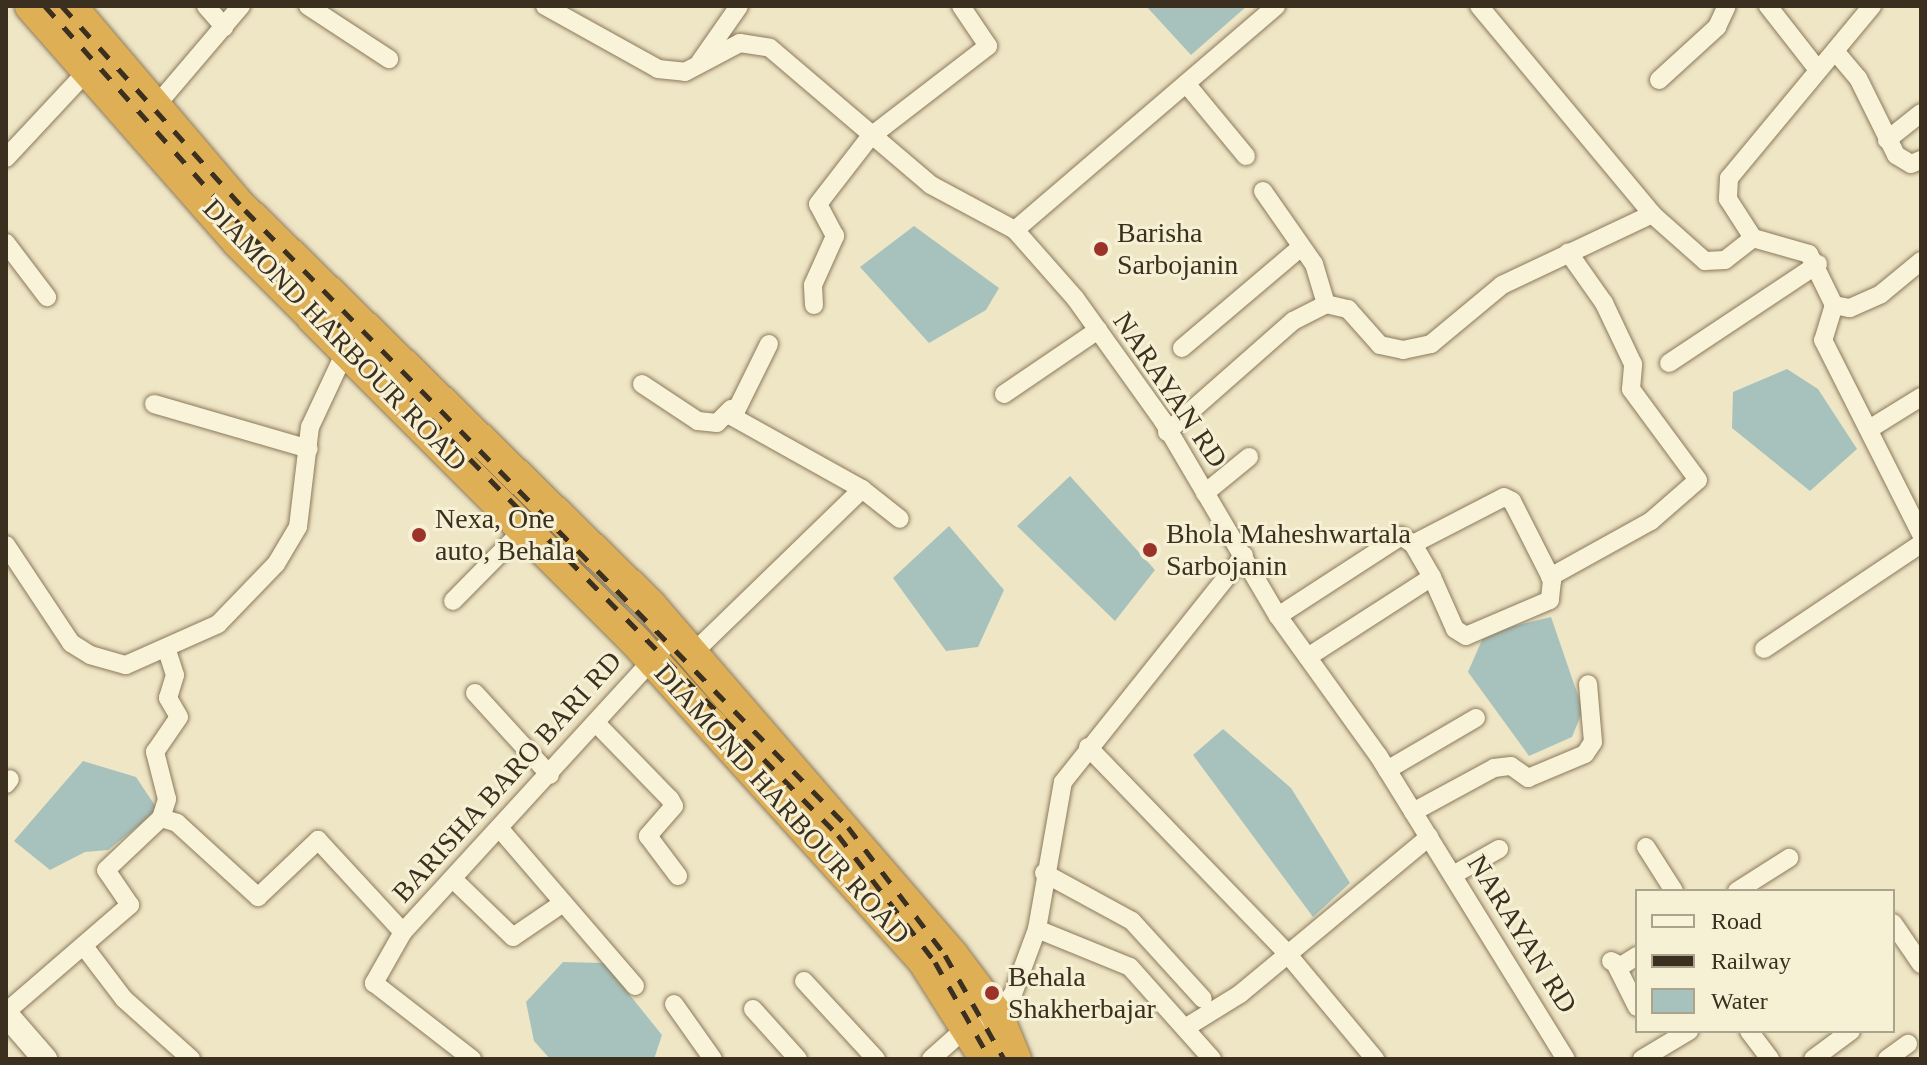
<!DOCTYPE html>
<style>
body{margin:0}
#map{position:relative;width:1927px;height:1065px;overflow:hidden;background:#efe6c6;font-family:Georgia,serif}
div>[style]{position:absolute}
.water>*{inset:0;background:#a7c2bd}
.roads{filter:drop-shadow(0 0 2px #8b795b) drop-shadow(0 0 2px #8b795b)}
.street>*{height:18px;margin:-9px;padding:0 9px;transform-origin:9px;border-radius:9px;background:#f9f3d9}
.secondary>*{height:24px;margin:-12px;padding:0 12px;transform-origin:12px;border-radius:12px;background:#f9f3d9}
.highway>*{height:32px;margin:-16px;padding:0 16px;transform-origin:16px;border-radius:16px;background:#dfaf56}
.rail>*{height:5px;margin-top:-2.5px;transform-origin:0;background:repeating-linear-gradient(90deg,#3b2f1f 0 14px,transparent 0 28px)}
.dots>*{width:22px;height:22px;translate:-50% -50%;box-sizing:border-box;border:4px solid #f6f0d5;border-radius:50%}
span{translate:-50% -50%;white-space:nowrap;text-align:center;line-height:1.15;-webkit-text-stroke:6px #f6f0d5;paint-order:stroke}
.poi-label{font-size:28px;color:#3b2f1f}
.left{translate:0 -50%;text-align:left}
.street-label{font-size:28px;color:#3b2f1f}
.frame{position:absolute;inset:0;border:8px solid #3b2f1f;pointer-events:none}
.legend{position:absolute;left:1635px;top:889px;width:260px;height:144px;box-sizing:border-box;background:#f6f0d5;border:2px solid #aba38c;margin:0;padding:10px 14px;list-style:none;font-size:24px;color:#3b2f1f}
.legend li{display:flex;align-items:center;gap:16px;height:40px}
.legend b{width:40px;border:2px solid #aba38c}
</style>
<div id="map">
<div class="water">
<i style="clip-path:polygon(1146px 6px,1247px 6px,1191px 55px)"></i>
<i style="clip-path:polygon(914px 226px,999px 288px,986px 310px,929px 343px,860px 267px)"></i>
<i style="clip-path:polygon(1787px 369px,1818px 389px,1857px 449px,1810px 491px,1732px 428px,1733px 392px)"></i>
<i style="clip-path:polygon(1070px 476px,1155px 570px,1115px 621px,1017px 526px)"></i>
<i style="clip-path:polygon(949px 526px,1004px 590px,978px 647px,946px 651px,893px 578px)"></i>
<i style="clip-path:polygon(1551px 617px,1583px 710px,1572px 737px,1529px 756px,1468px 672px,1485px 633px)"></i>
<i style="clip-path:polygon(1223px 729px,1291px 788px,1350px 883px,1313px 917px,1193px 755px)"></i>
<i style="clip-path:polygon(83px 761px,136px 777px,158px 810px,108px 850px,85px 852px,50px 870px,14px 841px)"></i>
<i style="clip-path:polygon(563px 962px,604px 963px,662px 1035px,654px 1059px,550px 1059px,534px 1041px,526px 1002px)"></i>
</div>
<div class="roads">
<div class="street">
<i style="left:206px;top:6px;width:28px;rotate:49deg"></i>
<i style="left:308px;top:6px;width:97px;rotate:33.2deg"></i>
<i style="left:545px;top:6px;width:129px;rotate:29.1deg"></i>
<i style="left:658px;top:69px;width:27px;rotate:6deg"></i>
<i style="left:685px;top:72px;width:62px;rotate:-27.8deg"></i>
<i style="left:740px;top:43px;width:30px;rotate:9deg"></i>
<i style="left:770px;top:48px;width:211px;rotate:40.4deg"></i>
<i style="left:931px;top:185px;width:95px;rotate:28.2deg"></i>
<i style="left:1015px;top:230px;width:91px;rotate:48.6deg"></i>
<i style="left:1075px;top:298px;width:151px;rotate:54.4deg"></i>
<i style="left:1163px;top:421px;width:226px;rotate:59.5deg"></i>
<i style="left:1278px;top:616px;width:171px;rotate:54.3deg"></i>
<i style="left:1378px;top:755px;width:357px;rotate:58.3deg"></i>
<i style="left:1479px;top:6px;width:271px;rotate:50.2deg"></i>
<i style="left:1768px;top:6px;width:81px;rotate:52deg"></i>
<i style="left:1872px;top:6px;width:224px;rotate:129.7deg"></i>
<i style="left:1729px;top:178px;width:21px;rotate:93deg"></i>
<i style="left:1728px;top:199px;width:46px;rotate:57.3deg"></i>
<i style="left:1753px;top:238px;width:58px;rotate:15.9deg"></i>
<i style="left:1809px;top:254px;width:57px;rotate:63.9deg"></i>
<i style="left:1834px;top:305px;width:16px;rotate:11deg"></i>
<i style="left:1850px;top:308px;width:34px;rotate:-24deg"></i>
<i style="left:1881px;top:294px;width:52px;rotate:-39.5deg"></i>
<i style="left:1835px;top:51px;width:35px;rotate:50deg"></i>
<i style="left:1858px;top:78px;width:86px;rotate:63.7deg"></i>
<i style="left:1896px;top:155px;width:17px;rotate:31deg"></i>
<i style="left:1911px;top:164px;width:11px;rotate:-22deg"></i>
<i style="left:700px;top:62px;width:68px;rotate:-55.1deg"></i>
<i style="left:1659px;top:80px;width:79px;rotate:-42.4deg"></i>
<i style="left:1717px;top:27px;width:23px;rotate:-65deg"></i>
<i style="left:1188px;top:86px;width:91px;rotate:50.4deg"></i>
<i style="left:149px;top:114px;width:142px;rotate:-49.6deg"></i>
<i style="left:1887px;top:140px;width:43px;rotate:-38.5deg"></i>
<i style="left:6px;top:158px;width:123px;rotate:-47deg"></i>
<i style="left:1263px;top:191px;width:89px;rotate:55.1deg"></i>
<i style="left:1314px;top:264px;width:42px;rotate:73.3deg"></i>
<i style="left:1015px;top:230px;width:344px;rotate:-40.6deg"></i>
<i style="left:6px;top:243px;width:68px;rotate:52.8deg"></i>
<i style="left:814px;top:305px;width:20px;rotate:-93deg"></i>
<i style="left:813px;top:285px;width:54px;rotate:-65.8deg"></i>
<i style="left:835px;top:236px;width:36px;rotate:-118deg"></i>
<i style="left:818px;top:204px;width:85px;rotate:-52.2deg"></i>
<i style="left:870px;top:137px;width:149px;rotate:-37.6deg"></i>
<i style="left:988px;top:46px;width:48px;rotate:-124deg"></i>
<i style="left:1834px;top:305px;width:37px;rotate:107deg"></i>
<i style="left:1823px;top:340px;width:217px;rotate:63.2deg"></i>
<i style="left:769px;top:344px;width:81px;rotate:116.3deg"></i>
<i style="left:733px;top:417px;width:148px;rotate:29.2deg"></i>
<i style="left:1182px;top:348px;width:156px;rotate:-40.3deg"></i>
<i style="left:1669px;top:363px;width:179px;rotate:-33.6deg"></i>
<i style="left:642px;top:384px;width:67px;rotate:33.5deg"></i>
<i style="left:698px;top:421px;width:19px;rotate:6deg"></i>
<i style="left:717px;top:423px;width:20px;rotate:-45deg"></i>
<i style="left:1004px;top:394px;width:114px;rotate:-34.2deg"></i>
<i style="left:154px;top:404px;width:161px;rotate:16.2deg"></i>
<i style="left:1871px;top:428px;width:59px;rotate:-31.8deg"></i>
<i style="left:1167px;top:432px;width:168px;rotate:-41.4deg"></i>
<i style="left:1293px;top:321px;width:37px;rotate:-27deg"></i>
<i style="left:1326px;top:304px;width:23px;rotate:13deg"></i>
<i style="left:1348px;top:309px;width:48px;rotate:48.4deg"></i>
<i style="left:1380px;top:345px;width:24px;rotate:12deg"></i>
<i style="left:1403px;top:350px;width:29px;rotate:-12deg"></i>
<i style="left:1431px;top:344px;width:92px;rotate:-39.7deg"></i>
<i style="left:1502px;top:285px;width:166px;rotate:-25.3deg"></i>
<i style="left:1652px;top:214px;width:71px;rotate:41.6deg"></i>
<i style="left:1705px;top:261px;width:20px;rotate:-3deg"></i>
<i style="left:1725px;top:260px;width:36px;rotate:-38deg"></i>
<i style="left:1205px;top:493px;width:57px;rotate:-39.3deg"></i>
<i style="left:1413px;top:544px;width:38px;rotate:60deg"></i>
<i style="left:6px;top:545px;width:118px;rotate:56.4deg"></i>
<i style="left:71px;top:643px;width:22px;rotate:32deg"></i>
<i style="left:90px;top:655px;width:37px;rotate:16deg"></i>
<i style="left:126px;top:665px;width:101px;rotate:-24deg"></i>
<i style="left:218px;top:624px;width:83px;rotate:-46deg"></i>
<i style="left:276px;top:564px;width:43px;rotate:-59.3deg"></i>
<i style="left:298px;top:527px;width:101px;rotate:-83.2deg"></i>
<i style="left:310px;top:427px;width:85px;rotate:-64.9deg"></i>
<i style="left:1550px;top:577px;width:115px;rotate:-29deg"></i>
<i style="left:1651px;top:521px;width:62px;rotate:-41.1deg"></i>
<i style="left:1698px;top:480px;width:113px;rotate:-126.4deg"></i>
<i style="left:1631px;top:389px;width:25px;rotate:-85deg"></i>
<i style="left:1633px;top:364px;width:68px;rotate:-115.4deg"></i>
<i style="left:1604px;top:303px;width:62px;rotate:-125.2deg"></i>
<i style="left:453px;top:601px;width:101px;rotate:-45.4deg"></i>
<i style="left:1278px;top:616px;width:147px;rotate:-33deg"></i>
<i style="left:1401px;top:536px;width:14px;rotate:34deg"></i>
<i style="left:1413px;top:544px;width:102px;rotate:-27.3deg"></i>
<i style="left:1504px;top:497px;width:9px;rotate:27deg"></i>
<i style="left:1512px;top:501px;width:89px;rotate:63.1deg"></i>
<i style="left:1552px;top:580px;width:20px;rotate:96deg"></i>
<i style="left:1550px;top:600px;width:91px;rotate:156.8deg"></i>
<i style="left:1466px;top:636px;width:13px;rotate:-148deg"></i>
<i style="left:1455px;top:629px;width:57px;rotate:-113.9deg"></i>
<i style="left:1432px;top:577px;width:148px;rotate:147.2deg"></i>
<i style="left:1764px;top:649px;width:189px;rotate:-33.8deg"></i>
<i style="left:692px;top:654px;width:237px;rotate:-44.1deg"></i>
<i style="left:862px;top:489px;width:48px;rotate:38.3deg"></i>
<i style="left:475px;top:693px;width:111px;rotate:47.6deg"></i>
<i style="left:596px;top:723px;width:106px;rotate:45.8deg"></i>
<i style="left:670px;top:799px;width:8px;rotate:60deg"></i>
<i style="left:674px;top:806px;width:40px;rotate:131deg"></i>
<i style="left:648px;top:836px;width:50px;rotate:53.1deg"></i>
<i style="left:1088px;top:747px;width:284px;rotate:46deg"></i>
<i style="left:1285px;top:951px;width:141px;rotate:50.2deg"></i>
<i style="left:1387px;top:770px;width:103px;rotate:-30.3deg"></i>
<i style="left:6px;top:784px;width:6px;rotate:-51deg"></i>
<i style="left:1413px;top:812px;width:92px;rotate:-28.5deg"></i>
<i style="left:1494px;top:768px;width:17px;rotate:-7deg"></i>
<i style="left:1511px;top:766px;width:21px;rotate:35deg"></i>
<i style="left:1528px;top:778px;width:62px;rotate:-22.8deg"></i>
<i style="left:1585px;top:754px;width:14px;rotate:-56deg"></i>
<i style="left:1593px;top:742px;width:58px;rotate:-94.9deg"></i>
<i style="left:161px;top:818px;width:20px;rotate:-72deg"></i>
<i style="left:167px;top:799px;width:49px;rotate:-104.3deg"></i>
<i style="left:155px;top:752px;width:42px;rotate:-55.6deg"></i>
<i style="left:179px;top:717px;width:22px;rotate:-120deg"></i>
<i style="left:168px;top:698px;width:24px;rotate:-73deg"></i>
<i style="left:175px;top:675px;width:26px;rotate:-108deg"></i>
<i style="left:500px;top:829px;width:207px;rotate:49.3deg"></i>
<i style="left:1646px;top:847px;width:52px;rotate:57.5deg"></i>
<i style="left:1044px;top:873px;width:100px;rotate:28.6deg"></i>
<i style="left:1132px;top:921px;width:105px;rotate:47.7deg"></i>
<i style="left:1453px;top:875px;width:53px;rotate:-29.5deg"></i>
<i style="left:453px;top:879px;width:83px;rotate:44deg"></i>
<i style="left:513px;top:937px;width:60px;rotate:-34.2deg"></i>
<i style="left:1737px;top:891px;width:62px;rotate:-32.4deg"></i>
<i style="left:1893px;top:923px;width:50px;rotate:55.7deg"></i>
<i style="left:1037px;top:929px;width:149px;rotate:-80deg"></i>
<i style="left:1063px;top:782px;width:290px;rotate:-51.4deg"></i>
<i style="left:403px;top:932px;width:59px;rotate:119.6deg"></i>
<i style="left:374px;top:983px;width:124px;rotate:37.8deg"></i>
<i style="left:86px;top:949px;width:63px;rotate:52.8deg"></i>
<i style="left:124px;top:999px;width:90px;rotate:41.8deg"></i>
<i style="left:1611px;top:961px;width:11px;rotate:27deg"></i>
<i style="left:1621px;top:966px;width:19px;rotate:-32deg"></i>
<i style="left:1616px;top:965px;width:47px;rotate:63.4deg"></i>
<i style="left:804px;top:981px;width:106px;rotate:47.3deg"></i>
<i style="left:674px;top:1004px;width:67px;rotate:54.7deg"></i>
<i style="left:753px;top:1009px;width:67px;rotate:48deg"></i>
<i style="left:6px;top:1012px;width:164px;rotate:-40.8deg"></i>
<i style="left:130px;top:905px;width:42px;rotate:-124.4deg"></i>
<i style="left:106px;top:870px;width:76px;rotate:-43.4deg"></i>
<i style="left:161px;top:818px;width:17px;rotate:17deg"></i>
<i style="left:177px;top:823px;width:110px;rotate:42.4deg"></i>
<i style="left:258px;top:897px;width:83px;rotate:-43.5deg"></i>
<i style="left:318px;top:840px;width:125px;rotate:47.3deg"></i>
<i style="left:403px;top:932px;width:403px;rotate:-47.5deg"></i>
<i style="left:1185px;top:1028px;width:65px;rotate:-31.7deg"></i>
<i style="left:1240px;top:994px;width:246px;rotate:-39.7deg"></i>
<i style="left:1749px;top:1031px;width:35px;rotate:53deg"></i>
<i style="left:931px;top:1059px;width:50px;rotate:-41.7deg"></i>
<i style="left:968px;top:1026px;width:31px;rotate:-21deg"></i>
<i style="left:997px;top:1015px;width:26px;rotate:-53deg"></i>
<i style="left:1013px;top:994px;width:69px;rotate:-69.7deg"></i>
<i style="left:1037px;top:929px;width:100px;rotate:22.2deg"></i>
<i style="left:1130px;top:967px;width:123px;rotate:48.3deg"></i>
<i style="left:1642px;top:1059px;width:55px;rotate:-30.8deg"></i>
<i style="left:1813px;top:1059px;width:47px;rotate:-36.4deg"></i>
<i style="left:1887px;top:1059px;width:26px;rotate:-36deg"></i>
</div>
<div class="secondary">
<i style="left:6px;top:1014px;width:60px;rotate:49.1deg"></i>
</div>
<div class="highway">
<i style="left:31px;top:6px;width:314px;rotate:48.7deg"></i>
<i style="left:238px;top:242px;width:564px;rotate:45.14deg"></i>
<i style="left:636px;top:642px;width:430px;rotate:47.9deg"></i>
<i style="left:924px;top:961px;width:116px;rotate:57.7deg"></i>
<i style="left:70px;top:6px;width:257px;rotate:49.7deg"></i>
<i style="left:236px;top:202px;width:578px;rotate:44.23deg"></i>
<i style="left:650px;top:605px;width:462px;rotate:49.2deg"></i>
<i style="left:952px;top:955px;width:75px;rotate:53.1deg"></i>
<i style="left:997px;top:1015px;width:48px;rotate:67.8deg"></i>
</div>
</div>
<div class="rail">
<i style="left:45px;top:6px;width:285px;rotate:48.3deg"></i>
<i style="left:235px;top:219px;width:862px;rotate:45.61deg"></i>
<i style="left:838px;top:835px;width:160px;rotate:52.6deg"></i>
<i style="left:935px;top:962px;width:112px;rotate:60.4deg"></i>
<i style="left:62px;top:6px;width:274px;rotate:48.1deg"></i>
<i style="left:245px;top:210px;width:863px;rotate:45.66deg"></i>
<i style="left:848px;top:827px;width:161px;rotate:52.8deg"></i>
<i style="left:945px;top:955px;width:120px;rotate:60.4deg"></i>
</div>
<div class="dots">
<i style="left:1101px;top:249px;background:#9b332a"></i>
<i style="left:419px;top:535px;background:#9b332a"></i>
<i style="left:1150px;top:550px;background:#9b332a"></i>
<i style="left:992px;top:993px;background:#9b332a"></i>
</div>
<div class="poi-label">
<span class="left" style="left:1117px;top:249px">Barisha<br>Sarbojanin</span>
<span class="left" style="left:435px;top:535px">Nexa, One<br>auto, Behala</span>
<span class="left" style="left:1166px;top:550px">Bhola Maheshwartala<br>Sarbojanin</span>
<span class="left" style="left:1008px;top:993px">Behala<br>Shakherbajar</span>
</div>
<div class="street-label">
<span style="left:335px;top:335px;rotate:46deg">DIAMOND HARBOUR ROAD</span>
<span style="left:1170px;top:390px;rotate:56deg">NARAYAN RD</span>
<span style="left:507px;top:777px;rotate:-48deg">BARISHA BARO BARI RD</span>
<span style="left:782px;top:804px;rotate:48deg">DIAMOND HARBOUR ROAD</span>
<span style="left:1522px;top:934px;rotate:58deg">NARAYAN RD</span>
</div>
<div class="frame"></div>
<ul class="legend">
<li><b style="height:10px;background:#f9f3d9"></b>Road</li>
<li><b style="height:10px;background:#3b2f1f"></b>Railway</li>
<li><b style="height:22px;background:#a7c2bd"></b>Water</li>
</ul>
</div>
